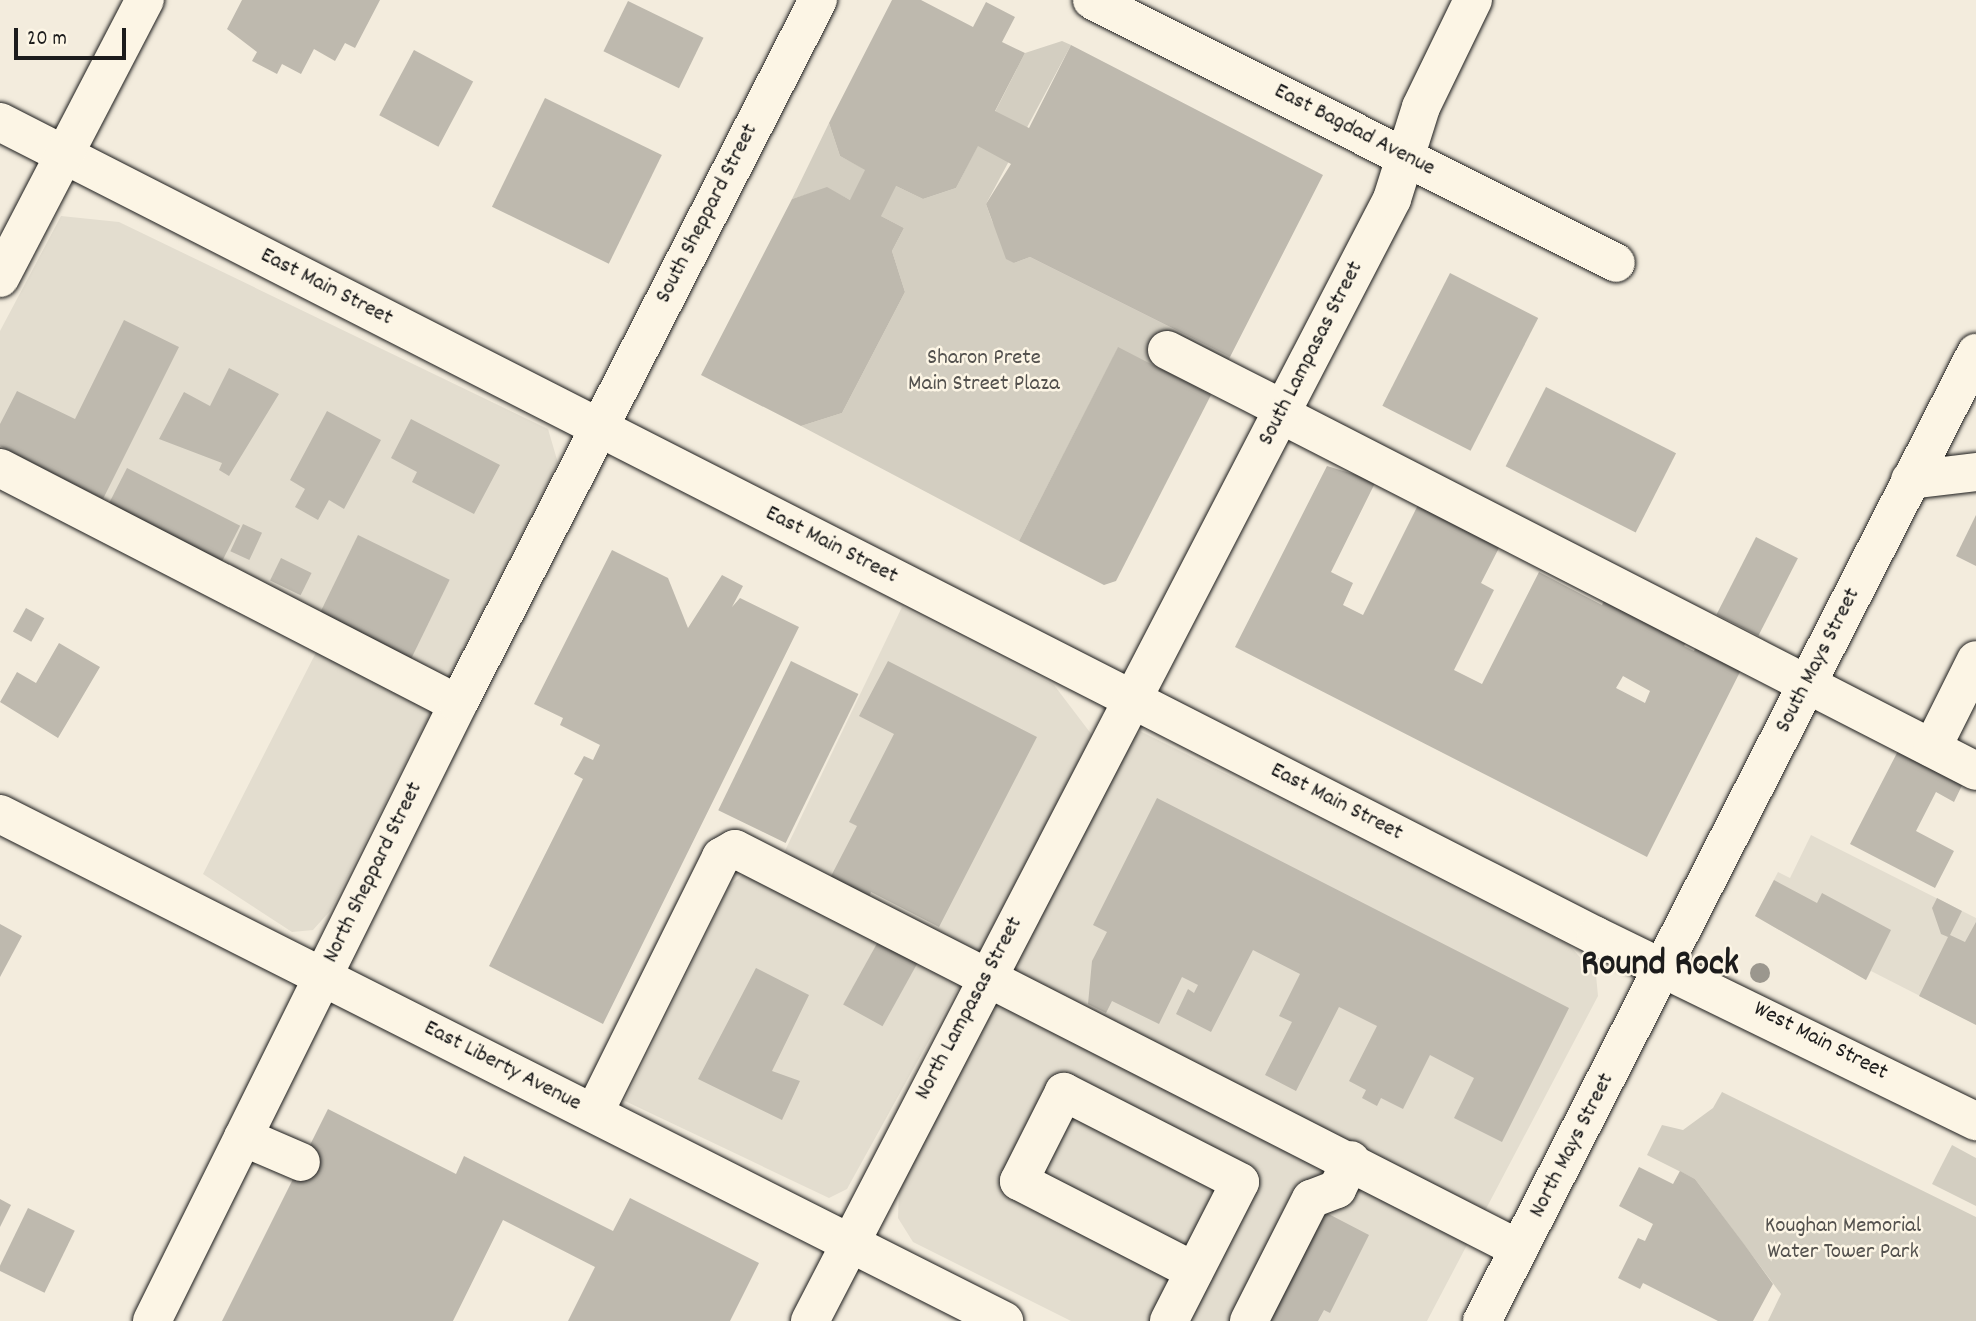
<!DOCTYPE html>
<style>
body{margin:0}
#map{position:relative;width:1976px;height:1321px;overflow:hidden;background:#f3ecdd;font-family:Dekko,sans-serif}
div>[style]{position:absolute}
.built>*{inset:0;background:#e3ddcf}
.green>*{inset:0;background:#d3cec1}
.building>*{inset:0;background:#beb9ae;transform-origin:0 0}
.roads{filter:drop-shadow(0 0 2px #1c1c1c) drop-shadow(0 0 2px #1c1c1c)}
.minor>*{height:38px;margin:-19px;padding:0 19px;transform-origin:19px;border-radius:19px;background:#fcf5e5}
.major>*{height:38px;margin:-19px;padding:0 19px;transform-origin:19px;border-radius:19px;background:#fcf5e5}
.trees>*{width:20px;height:20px;margin:-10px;border-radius:50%;background:#9b978e}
span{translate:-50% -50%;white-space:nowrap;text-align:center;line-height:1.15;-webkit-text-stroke:5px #fcf5e5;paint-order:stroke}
.street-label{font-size:23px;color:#1c1c1c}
.park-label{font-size:23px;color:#53514e}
.town-label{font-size:37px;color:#1c1c1c;font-weight:700}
.scale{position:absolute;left:14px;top:28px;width:112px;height:32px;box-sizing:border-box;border:4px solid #1c1c1c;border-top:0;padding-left:9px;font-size:21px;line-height:24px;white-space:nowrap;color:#1c1c1c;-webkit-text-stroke:5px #fcf5e5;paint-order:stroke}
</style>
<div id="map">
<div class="built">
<i style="clip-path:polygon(61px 216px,119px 222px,548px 429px,558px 463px,330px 911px,313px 930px,292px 932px,203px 874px,329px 627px,0 461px,0 331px)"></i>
<i style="clip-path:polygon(902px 607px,1054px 685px,1092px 735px,975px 960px,782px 857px)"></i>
<i style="clip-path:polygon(1140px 731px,1569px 945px,1596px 975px,1598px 996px,1427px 1321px,1071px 1321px,913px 1242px,898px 1218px,899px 1191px,1106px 789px,1120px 752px)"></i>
<i style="clip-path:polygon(1811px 835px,1976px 918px,1976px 997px,1965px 1019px,1871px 971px,1866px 980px,1755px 916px,1778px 872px,1790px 878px)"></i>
<i style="clip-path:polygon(744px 874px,949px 966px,959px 986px,847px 1189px,829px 1198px,625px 1101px,730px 885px)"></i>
</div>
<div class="green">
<i style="clip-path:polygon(1062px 41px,1071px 45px,986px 204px,992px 221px,1014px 263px,1030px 257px,1230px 357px,1211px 395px,1118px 348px,1019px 541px,801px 426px,842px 413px,905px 292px,892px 251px,904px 228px,827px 188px,792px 199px,829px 123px,840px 156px,896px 186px,923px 199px,956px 188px,1025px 53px)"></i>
<i style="clip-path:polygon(1722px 1092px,1976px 1217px,1976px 1321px,1768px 1321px,1781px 1294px,1695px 1179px,1647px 1155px,1662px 1125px,1683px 1130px,1713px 1108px)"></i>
<i style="clip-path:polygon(1952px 1145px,1976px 1158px,1976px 1206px,1932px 1184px)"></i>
</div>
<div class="building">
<i style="clip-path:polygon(242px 0,380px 0,355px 48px,345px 43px,335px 61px,314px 49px,301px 74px,282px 64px,277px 74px,252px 61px,257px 52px,227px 29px)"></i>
<i style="clip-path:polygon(892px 0,921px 0,973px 27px,986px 2px,1015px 17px,1002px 42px,1025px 53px,995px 111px,1029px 128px,1071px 45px,1323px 175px,1230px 357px,1030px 257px,1014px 263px,1006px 259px,986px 204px,1011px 164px,978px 146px,956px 188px,923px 199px,896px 186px,881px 216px,904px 228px,892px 251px,905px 292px,842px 413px,801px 426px,701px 375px,792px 199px,827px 187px,850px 200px,865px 170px,840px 156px,829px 123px)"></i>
<i style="left:628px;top:1px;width:84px;height:56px;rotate:26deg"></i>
<i style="left:414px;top:50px;width:67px;height:74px;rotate:28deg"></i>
<i style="left:545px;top:98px;width:130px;height:121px;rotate:26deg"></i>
<i style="left:1450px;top:273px;width:99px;height:149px;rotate:27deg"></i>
<i style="clip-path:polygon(124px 320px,179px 347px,103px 499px,0 446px,0 424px,17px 391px,75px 419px)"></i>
<i style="clip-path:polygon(1118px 347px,1211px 395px,1116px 581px,1104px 585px,1019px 541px)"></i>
<i style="clip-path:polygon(229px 368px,279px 394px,229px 476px,219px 470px,222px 463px,159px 439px,184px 392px,210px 406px)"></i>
<i style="left:1546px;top:387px;width:146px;height:89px;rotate:27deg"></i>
<i style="clip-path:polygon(327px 411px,381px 440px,344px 509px,329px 500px,318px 520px,295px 507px,305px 489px,290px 480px)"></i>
<i style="clip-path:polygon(411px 419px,500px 465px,474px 514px,412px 482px,417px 472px,391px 458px)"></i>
<i style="clip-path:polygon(evenodd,1327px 466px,1376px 481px,1331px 572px,1353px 583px,1343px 605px,1363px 615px,1420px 501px,1502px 542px,1481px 583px,1494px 590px,1454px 670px,1482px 684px,1539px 572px,1602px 605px,1606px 597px,1689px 638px,1684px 646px,1694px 651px,1699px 641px,1744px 664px,1647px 857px,1235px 647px,1327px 466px,1623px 676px,1650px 691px,1645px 703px,1616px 688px,1623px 676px)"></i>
<i style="left:127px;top:468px;width:127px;height:46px;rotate:27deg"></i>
<i style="clip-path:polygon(1976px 515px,1976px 566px,1956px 556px)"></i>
<i style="left:243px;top:524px;width:21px;height:30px;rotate:25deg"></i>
<i style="left:358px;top:535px;width:102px;height:94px;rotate:26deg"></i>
<i style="left:1756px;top:537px;width:47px;height:87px;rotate:27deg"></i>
<i style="clip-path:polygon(612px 550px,668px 578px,688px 628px,722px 575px,743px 586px,732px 607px,740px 598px,799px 627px,603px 1024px,489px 966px,583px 779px,574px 774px,584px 756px,593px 760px,600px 745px,560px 725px,563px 718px,534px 704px)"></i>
<i style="left:281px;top:558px;width:34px;height:25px;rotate:26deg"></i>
<i style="left:26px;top:608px;width:21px;height:27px;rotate:29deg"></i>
<i style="clip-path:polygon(59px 643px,100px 667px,58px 738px,0 702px,17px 672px,36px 683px)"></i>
<i style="left:791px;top:661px;width:75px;height:166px;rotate:26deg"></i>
<i style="clip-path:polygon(888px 661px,1037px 737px,939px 927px,871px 892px,868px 900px,829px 880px,857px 826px,849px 822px,894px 734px,859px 716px)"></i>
<i style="clip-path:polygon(1899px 749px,1967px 775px,1954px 802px,1936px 792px,1916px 831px,1954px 851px,1935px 888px,1850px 844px)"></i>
<i style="clip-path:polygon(1157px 798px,1569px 1008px,1502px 1142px,1454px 1118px,1474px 1078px,1430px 1055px,1403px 1109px,1381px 1098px,1377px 1106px,1362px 1098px,1366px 1090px,1349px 1081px,1377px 1026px,1339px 1007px,1296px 1091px,1265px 1075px,1292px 1022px,1279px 1016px,1300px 974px,1253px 950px,1211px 1032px,1176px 1014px,1188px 989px,1194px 993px,1198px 985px,1182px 977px,1159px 1024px,1112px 1001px,1106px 1013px,1088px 1004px,1092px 961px,1107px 932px,1093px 925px)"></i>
<i style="clip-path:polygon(1774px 880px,1817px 903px,1822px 893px,1891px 930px,1866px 980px,1755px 916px)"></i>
<i style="clip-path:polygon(1937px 898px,1962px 911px,1950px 935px,1965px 942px,1976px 922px,1976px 1025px,1919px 996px,1948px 937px,1941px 934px,1932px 908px)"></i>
<i style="clip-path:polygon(0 924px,22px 936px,0 977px)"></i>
<i style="left:880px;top:938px;width:45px;height:76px;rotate:29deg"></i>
<i style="clip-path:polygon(756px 968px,809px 995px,772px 1071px,800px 1081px,782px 1120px,698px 1079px)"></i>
<i style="clip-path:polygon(328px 1109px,456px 1174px,464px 1156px,613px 1231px,630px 1198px,759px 1263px,730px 1321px,568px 1321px,595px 1267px,503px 1220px,453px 1321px,222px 1321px)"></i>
<i style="clip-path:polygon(1639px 1167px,1673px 1184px,1680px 1171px,1695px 1179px,1744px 1244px,1773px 1284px,1753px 1321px,1718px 1321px,1643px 1283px,1640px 1289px,1618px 1278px,1638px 1238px,1645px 1241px,1653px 1224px,1619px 1206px)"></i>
<i style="clip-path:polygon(0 1199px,11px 1205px,0 1227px)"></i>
<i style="left:28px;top:1208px;width:52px;height:69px;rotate:26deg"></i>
<i style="clip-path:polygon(1317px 1208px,1369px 1235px,1330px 1313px,1324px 1310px,1318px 1321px,1259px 1321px)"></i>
</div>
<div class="roads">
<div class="minor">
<i style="left:1092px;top:0;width:586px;rotate:26.65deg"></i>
<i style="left:0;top:122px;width:1792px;rotate:27.02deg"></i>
<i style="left:1596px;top:936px;width:423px;rotate:26deg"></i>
<i style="left:0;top:278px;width:314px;rotate:-62.5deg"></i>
<i style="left:1167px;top:350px;width:130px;rotate:27deg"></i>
<i style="left:1280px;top:414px;width:782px;rotate:27.15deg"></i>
<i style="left:0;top:468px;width:515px;rotate:27.26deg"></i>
<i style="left:1910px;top:480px;width:66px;rotate:-6.9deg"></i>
<i style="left:1932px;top:748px;width:98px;rotate:-63.4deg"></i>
<i style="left:0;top:814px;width:1125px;rotate:26.79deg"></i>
<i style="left:594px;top:1113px;width:286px;rotate:-63.6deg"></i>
<i style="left:721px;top:857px;width:16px;rotate:-30deg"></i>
<i style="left:735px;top:849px;width:880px;rotate:27.03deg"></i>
<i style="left:243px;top:1137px;width:63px;rotate:23.3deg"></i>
<i style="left:152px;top:1321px;width:689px;rotate:-63.62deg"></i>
<i style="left:458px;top:704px;width:791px;rotate:-62.92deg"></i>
<i style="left:810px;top:1321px;width:1264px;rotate:-62.58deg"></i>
<i style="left:1392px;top:199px;width:96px;rotate:-72.5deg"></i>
<i style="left:1421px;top:107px;width:119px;rotate:-64.1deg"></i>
<i style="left:1169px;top:1321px;width:156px;rotate:-62.9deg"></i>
<i style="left:1240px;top:1182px;width:198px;rotate:-152.9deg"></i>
<i style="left:1064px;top:1092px;width:100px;rotate:116.8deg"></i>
<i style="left:1019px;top:1181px;width:197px;rotate:27.2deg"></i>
<i style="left:1249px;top:1321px;width:137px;rotate:-63.1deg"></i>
<i style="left:1311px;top:1199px;width:28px;rotate:-21deg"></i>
<i style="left:1337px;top:1189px;width:32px;rotate:-64deg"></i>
</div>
<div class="major">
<i style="left:1482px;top:1321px;width:1087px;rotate:-62.96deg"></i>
</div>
</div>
<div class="trees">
<i style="left:1760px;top:973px"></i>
</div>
<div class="street-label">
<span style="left:1354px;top:131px;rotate:27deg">East Bagdad Avenue</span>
<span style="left:708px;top:214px;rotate:-63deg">South Sheppard Street</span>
<span style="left:326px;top:288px;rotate:27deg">East Main Street</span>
<span style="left:1312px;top:354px;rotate:-63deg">South Lampasas Street</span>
<span style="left:831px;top:546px;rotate:27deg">East Main Street</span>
<span style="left:1819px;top:661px;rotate:-63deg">South Mays Street</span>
<span style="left:1336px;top:803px;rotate:27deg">East Main Street</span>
<span style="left:374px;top:873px;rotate:-64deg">North Sheppard Street</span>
<span style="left:970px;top:1009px;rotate:-62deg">North Lampasas Street</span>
<span style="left:1820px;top:1042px;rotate:27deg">West Main Street</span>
<span style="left:502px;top:1067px;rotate:27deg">East Liberty Avenue</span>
<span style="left:1573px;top:1146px;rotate:-63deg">North Mays Street</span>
</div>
<div class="park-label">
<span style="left:984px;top:372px">Sharon Prete<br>Main Street Plaza</span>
<span style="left:1843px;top:1240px">Koughan Memorial<br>Water Tower Park</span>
</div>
<div class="town-label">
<span style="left:1660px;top:966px">Round Rock</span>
</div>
<div class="scale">20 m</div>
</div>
